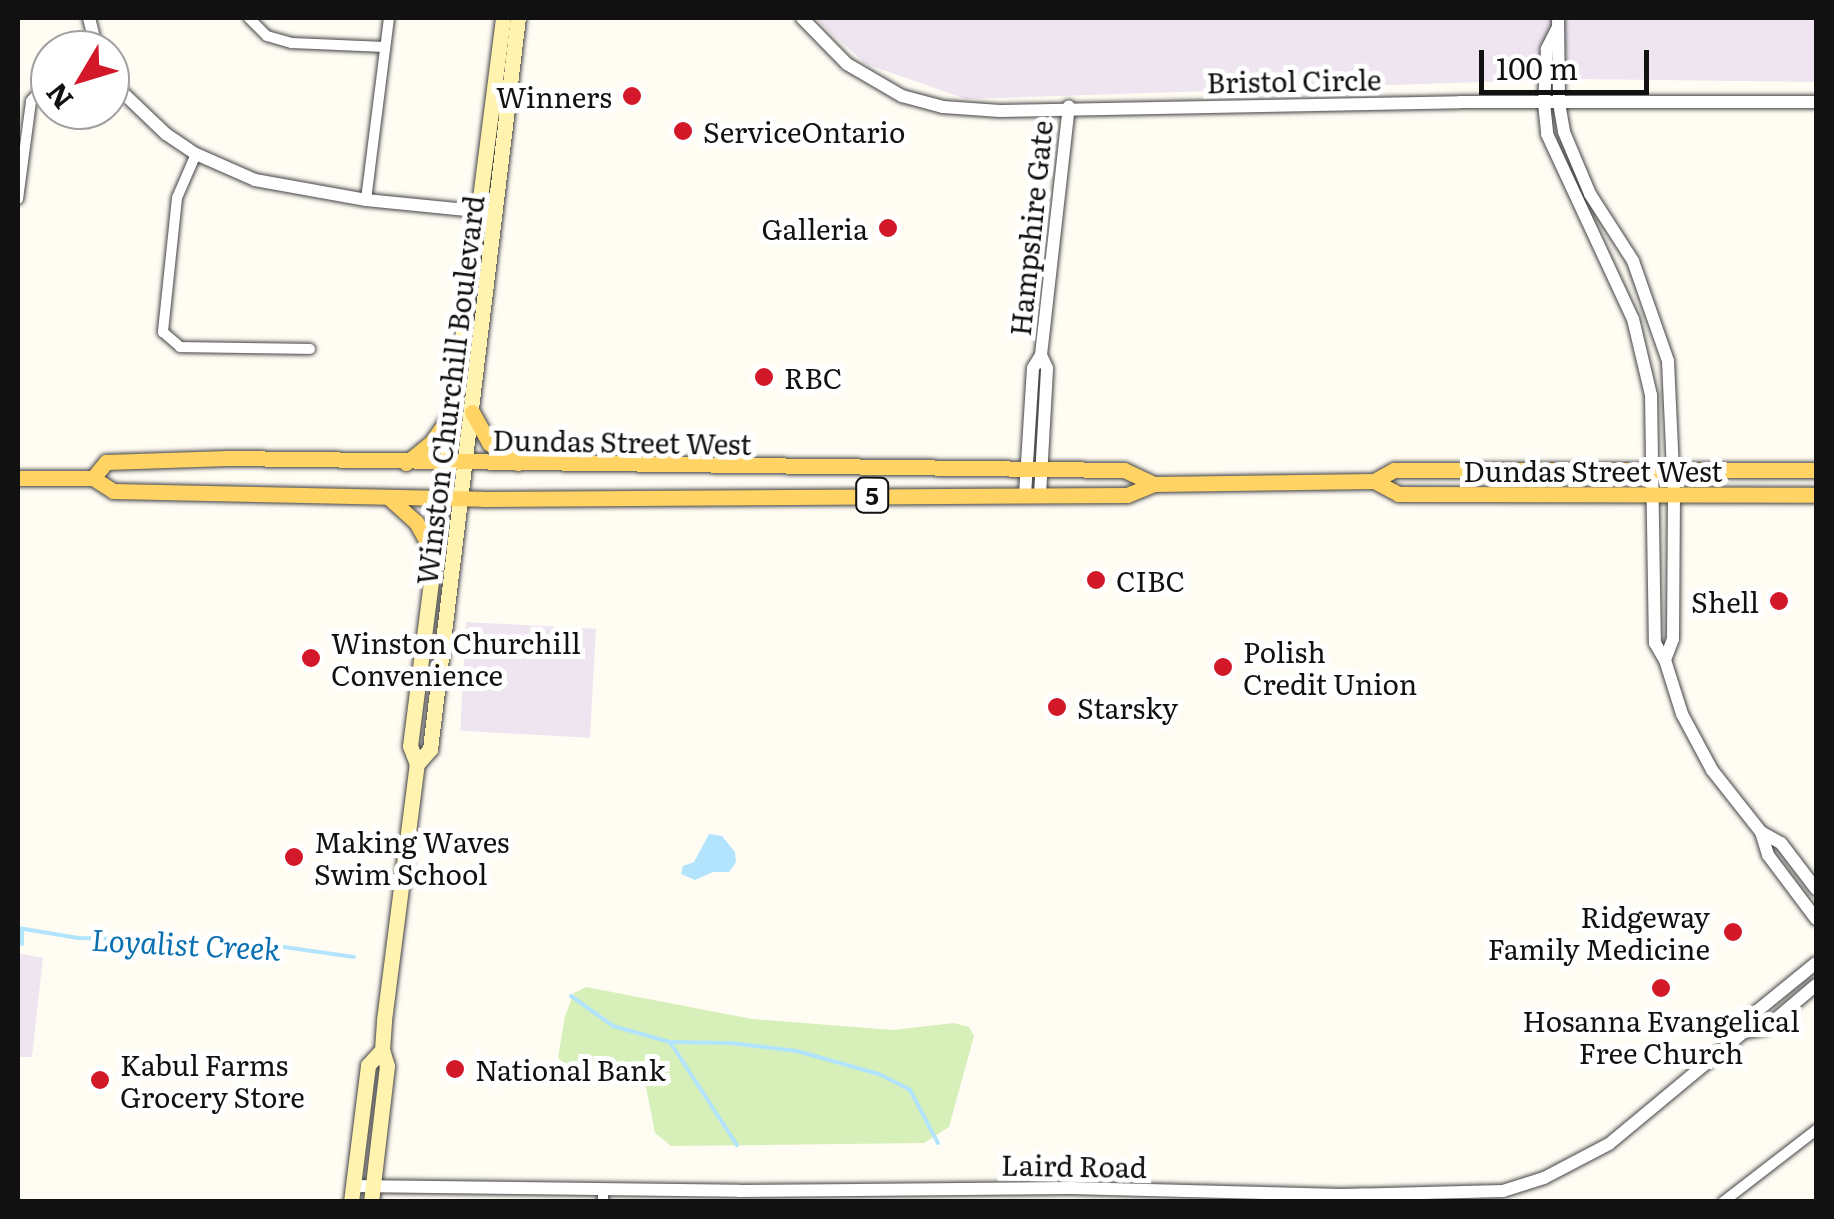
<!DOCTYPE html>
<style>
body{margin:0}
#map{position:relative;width:1834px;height:1219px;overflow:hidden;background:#fffcf4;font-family:Literata,serif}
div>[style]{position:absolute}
.industrial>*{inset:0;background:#eee5f0;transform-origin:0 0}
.green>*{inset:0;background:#d7efb8}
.water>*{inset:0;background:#b3e4fd}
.stream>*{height:4px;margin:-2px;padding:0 2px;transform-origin:2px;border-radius:2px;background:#b3e4fd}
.roads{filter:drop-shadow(0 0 2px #444) drop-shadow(0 0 2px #444)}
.minor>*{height:10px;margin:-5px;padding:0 5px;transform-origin:5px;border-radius:5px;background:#fff}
.tertiary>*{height:12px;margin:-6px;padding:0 6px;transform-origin:6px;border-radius:6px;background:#fff}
.secondary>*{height:15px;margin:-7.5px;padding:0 7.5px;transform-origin:7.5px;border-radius:7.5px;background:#fff3af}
.primary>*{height:15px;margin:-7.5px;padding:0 7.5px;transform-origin:7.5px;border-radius:7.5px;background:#ffd364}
.dots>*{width:28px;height:28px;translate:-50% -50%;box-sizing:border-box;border:5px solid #fff;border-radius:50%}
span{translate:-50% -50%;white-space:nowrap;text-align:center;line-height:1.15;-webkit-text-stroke:10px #fff;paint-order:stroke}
.shield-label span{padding:2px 8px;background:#fff;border:2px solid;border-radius:8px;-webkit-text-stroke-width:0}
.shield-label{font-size:25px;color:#111;font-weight:700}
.street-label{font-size:28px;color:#111}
.poi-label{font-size:28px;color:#111}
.right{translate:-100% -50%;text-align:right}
.left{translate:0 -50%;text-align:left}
.water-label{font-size:30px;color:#0a70b2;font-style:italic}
.frame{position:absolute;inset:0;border:20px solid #111;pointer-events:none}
.north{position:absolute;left:30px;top:30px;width:100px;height:100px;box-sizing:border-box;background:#fff;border:2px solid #a0a0a0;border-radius:50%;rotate:232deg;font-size:28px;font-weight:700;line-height:40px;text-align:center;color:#111}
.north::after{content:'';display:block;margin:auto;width:35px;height:45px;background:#d21829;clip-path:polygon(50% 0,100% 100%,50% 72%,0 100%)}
.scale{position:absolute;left:1479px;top:50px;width:170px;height:45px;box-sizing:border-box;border:5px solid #111;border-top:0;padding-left:12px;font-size:30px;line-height:35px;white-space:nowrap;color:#111;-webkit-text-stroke:8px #fff;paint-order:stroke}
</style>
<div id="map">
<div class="industrial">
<i style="clip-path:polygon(815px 18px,1816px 18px,1816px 82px,1575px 79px,966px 99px,866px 64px)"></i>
<i style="left:466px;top:622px;width:130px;height:109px;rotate:3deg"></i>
<i style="clip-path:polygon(18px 953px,43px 958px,32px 1057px,18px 1057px)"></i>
</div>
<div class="green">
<i style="clip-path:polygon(586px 987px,752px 1019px,893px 1030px,954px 1023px,969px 1027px,974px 1036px,949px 1127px,924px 1143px,671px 1146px,655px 1133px,645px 1082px,639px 1073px,609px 1064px,568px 1066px,558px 1058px,565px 1016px,574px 993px)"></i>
</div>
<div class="water">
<i style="clip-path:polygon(709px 834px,722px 836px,735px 852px,736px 862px,729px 872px,713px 872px,695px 880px,681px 874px,683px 866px,694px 862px)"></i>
</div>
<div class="stream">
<i style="left:18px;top:928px;width:61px;rotate:9.5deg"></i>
<i style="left:78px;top:938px;width:170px;rotate:1.3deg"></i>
<i style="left:248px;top:942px;width:107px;rotate:8.1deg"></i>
<i style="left:22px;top:944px;width:15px;rotate:-90deg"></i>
<i style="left:571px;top:996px;width:52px;rotate:35.5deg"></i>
<i style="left:613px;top:1026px;width:59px;rotate:15.7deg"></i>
<i style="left:670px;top:1042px;width:60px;rotate:1deg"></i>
<i style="left:730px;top:1043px;width:67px;rotate:6.8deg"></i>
<i style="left:797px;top:1051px;width:85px;rotate:15.7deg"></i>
<i style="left:879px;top:1074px;width:35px;rotate:27deg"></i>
<i style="left:910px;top:1090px;width:60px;rotate:62.2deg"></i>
<i style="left:670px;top:1042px;width:123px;rotate:57deg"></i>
</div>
<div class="roads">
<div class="minor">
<i style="left:249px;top:18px;width:25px;rotate:45deg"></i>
<i style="left:267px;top:36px;width:26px;rotate:16deg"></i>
<i style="left:292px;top:43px;width:93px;rotate:2.5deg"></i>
<i style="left:196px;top:154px;width:48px;rotate:113.4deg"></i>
<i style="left:177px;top:198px;width:135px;rotate:96deg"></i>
<i style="left:163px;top:332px;width:23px;rotate:41deg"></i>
<i style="left:180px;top:347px;width:130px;rotate:0.9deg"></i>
<i style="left:18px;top:199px;width:99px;rotate:-82.4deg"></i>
<i style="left:31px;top:101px;width:28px;rotate:-48deg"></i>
<i style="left:366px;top:200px;width:183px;rotate:-82.8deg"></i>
<i style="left:603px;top:1191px;width:11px;rotate:90deg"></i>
<i style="left:1723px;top:1202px;width:118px;rotate:-37.7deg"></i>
</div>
<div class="tertiary">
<i style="left:89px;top:18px;width:33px;rotate:76deg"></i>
<i style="left:802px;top:18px;width:64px;rotate:45.6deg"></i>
<i style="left:847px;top:64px;width:64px;rotate:30.2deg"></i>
<i style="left:902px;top:96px;width:42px;rotate:15deg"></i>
<i style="left:943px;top:107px;width:57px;rotate:4deg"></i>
<i style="left:1000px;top:111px;width:460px;rotate:-1.1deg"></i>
<i style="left:1460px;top:102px;width:356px"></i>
<i style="left:1558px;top:18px;width:85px;rotate:89.3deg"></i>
<i style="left:1559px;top:103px;width:29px;rotate:80deg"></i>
<i style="left:1564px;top:132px;width:67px;rotate:67.2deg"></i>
<i style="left:1590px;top:194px;width:80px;rotate:57.3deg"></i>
<i style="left:1633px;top:261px;width:106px;rotate:70.7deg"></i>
<i style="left:1668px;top:361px;width:134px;rotate:87.4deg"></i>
<i style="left:1674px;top:495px;width:144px;rotate:90.4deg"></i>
<i style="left:1673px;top:639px;width:22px;rotate:111deg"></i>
<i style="left:1558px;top:27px;width:25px;rotate:117deg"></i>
<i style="left:1547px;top:49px;width:54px;rotate:93.2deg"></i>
<i style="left:1544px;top:103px;width:31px;rotate:84deg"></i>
<i style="left:1547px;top:134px;width:204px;rotate:65.1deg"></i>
<i style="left:1633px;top:319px;width:78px;rotate:76.7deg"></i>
<i style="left:1651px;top:395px;width:248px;rotate:89.1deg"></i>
<i style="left:1655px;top:643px;width:20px;rotate:60deg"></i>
<i style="left:1665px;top:660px;width:57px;rotate:72.5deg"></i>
<i style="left:1682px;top:714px;width:64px;rotate:61.8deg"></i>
<i style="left:1712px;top:770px;width:79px;rotate:51.7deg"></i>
<i style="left:1761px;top:832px;width:24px;rotate:73deg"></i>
<i style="left:1768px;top:855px;width:80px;rotate:53.1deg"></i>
<i style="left:110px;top:72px;width:22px;rotate:60deg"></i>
<i style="left:121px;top:91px;width:62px;rotate:43.7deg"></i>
<i style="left:166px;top:134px;width:36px;rotate:34deg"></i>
<i style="left:196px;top:154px;width:64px;rotate:23.8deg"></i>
<i style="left:255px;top:180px;width:113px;rotate:10.2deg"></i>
<i style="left:366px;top:200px;width:121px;rotate:5.7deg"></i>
<i style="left:1025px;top:495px;width:127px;rotate:-86.4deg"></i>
<i style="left:1033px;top:368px;width:15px;rotate:-58deg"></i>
<i style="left:1041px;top:355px;width:250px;rotate:-83.6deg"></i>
<i style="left:1040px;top:495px;width:127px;rotate:-86.8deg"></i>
<i style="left:1047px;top:368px;width:14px;rotate:-115deg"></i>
<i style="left:1761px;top:832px;width:23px;rotate:29deg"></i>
<i style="left:1781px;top:843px;width:58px;rotate:52.7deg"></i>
<i style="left:1744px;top:1032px;width:20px;rotate:-9deg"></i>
<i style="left:1764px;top:1029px;width:68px;rotate:-40.2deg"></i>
<i style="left:353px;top:1186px;width:386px;rotate:0.7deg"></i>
<i style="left:739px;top:1191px;width:331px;rotate:-0.5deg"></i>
<i style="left:1070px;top:1188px;width:272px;rotate:1.5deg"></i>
<i style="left:1342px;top:1195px;width:161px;rotate:-1.4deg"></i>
<i style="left:1503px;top:1191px;width:43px;rotate:-17.6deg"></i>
<i style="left:1544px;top:1178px;width:73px;rotate:-27.6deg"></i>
<i style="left:1609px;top:1144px;width:175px;rotate:-39.7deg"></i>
<i style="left:1744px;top:1032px;width:19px;rotate:-65deg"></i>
<i style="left:1752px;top:1015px;width:82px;rotate:-39.1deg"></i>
</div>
<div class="secondary">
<i style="left:417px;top:764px;width:20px;rotate:-49deg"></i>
<i style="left:430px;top:749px;width:736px;rotate:-83.14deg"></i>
<i style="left:351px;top:1202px;width:138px;rotate:-82.9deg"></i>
<i style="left:368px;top:1065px;width:21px;rotate:-47deg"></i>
<i style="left:371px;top:1202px;width:137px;rotate:-83.3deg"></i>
<i style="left:387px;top:1066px;width:17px;rotate:-107deg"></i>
<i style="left:382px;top:1050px;width:30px;rotate:-86deg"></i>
<i style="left:384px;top:1020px;width:258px;rotate:-82.7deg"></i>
<i style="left:417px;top:764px;width:19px;rotate:-111deg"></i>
<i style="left:410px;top:746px;width:734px;rotate:-82.72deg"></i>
</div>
<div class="primary">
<i style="left:472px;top:412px;width:35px;rotate:61deg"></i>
<i style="left:489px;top:443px;width:35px;rotate:35deg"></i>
<i style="left:406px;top:463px;width:32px;rotate:-39deg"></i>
<i style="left:431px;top:443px;width:38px;rotate:-55deg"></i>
<i style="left:18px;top:478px;width:75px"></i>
<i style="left:93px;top:478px;width:24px;rotate:33deg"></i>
<i style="left:113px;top:491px;width:369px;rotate:1.2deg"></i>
<i style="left:482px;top:499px;width:645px;rotate:-0.36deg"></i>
<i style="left:1127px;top:495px;width:29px;rotate:-22deg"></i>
<i style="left:1154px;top:484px;width:220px;rotate:-0.8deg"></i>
<i style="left:1374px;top:481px;width:23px;rotate:-29deg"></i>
<i style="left:1394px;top:470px;width:422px"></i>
<i style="left:93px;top:478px;width:21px;rotate:-51deg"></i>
<i style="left:106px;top:462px;width:121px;rotate:-1.9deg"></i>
<i style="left:227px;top:458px;width:897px;rotate:0.77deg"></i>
<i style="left:1124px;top:470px;width:33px;rotate:25deg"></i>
<i style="left:1374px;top:481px;width:27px;rotate:28deg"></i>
<i style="left:1398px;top:494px;width:418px;rotate:0.1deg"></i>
<i style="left:388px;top:497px;width:38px;rotate:42deg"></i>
<i style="left:416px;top:522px;width:39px;rotate:61deg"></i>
</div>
</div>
<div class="dots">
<i style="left:632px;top:96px;background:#d21829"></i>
<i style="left:683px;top:131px;background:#d21829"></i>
<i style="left:888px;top:228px;background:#d21829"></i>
<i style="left:764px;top:377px;background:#d21829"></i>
<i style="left:1096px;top:580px;background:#d21829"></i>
<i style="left:1779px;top:601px;background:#d21829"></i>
<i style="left:311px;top:658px;background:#d21829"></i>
<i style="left:1223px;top:667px;background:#d21829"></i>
<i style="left:1057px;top:707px;background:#d21829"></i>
<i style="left:294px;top:857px;background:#d21829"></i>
<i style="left:1733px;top:932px;background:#d21829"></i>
<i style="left:1661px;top:988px;background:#d21829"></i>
<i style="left:455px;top:1069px;background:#d21829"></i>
<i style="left:100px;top:1080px;background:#d21829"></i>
</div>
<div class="shield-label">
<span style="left:872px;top:495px">5</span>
</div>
<div class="street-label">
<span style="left:1294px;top:80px;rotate:-1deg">Bristol Circle</span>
<span style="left:1030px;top:228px;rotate:-84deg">Hampshire Gate</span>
<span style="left:449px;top:390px;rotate:-83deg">Winston Churchill Boulevard</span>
<span style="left:622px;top:441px;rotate:1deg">Dundas Street West</span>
<span style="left:1593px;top:470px">Dundas Street West</span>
<span style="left:1074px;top:1165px;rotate:1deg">Laird Road</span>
</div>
<div class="poi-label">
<span class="right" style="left:612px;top:96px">Winners</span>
<span class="left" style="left:703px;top:131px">ServiceOntario</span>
<span class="right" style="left:868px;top:228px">Galleria</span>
<span class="left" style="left:784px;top:377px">RBC</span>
<span class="left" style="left:1116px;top:580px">CIBC</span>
<span class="right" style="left:1759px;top:601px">Shell</span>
<span class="left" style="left:331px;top:658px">Winston Churchill<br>Convenience</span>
<span class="left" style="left:1243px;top:667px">Polish<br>Credit Union</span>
<span class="left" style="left:1077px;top:707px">Starsky</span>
<span class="left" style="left:314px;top:857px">Making Waves<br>Swim School</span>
<span class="right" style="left:1710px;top:932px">Ridgeway<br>Family Medicine</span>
<span style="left:1661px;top:1036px">Hosanna Evangelical<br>Free Church</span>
<span class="left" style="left:120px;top:1080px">Kabul Farms<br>Grocery Store</span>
<span class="left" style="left:475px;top:1069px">National Bank</span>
</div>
<div class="water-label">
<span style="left:186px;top:943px;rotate:3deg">Loyalist Creek</span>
</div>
<div class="frame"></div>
<div class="north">N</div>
<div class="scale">100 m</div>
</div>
